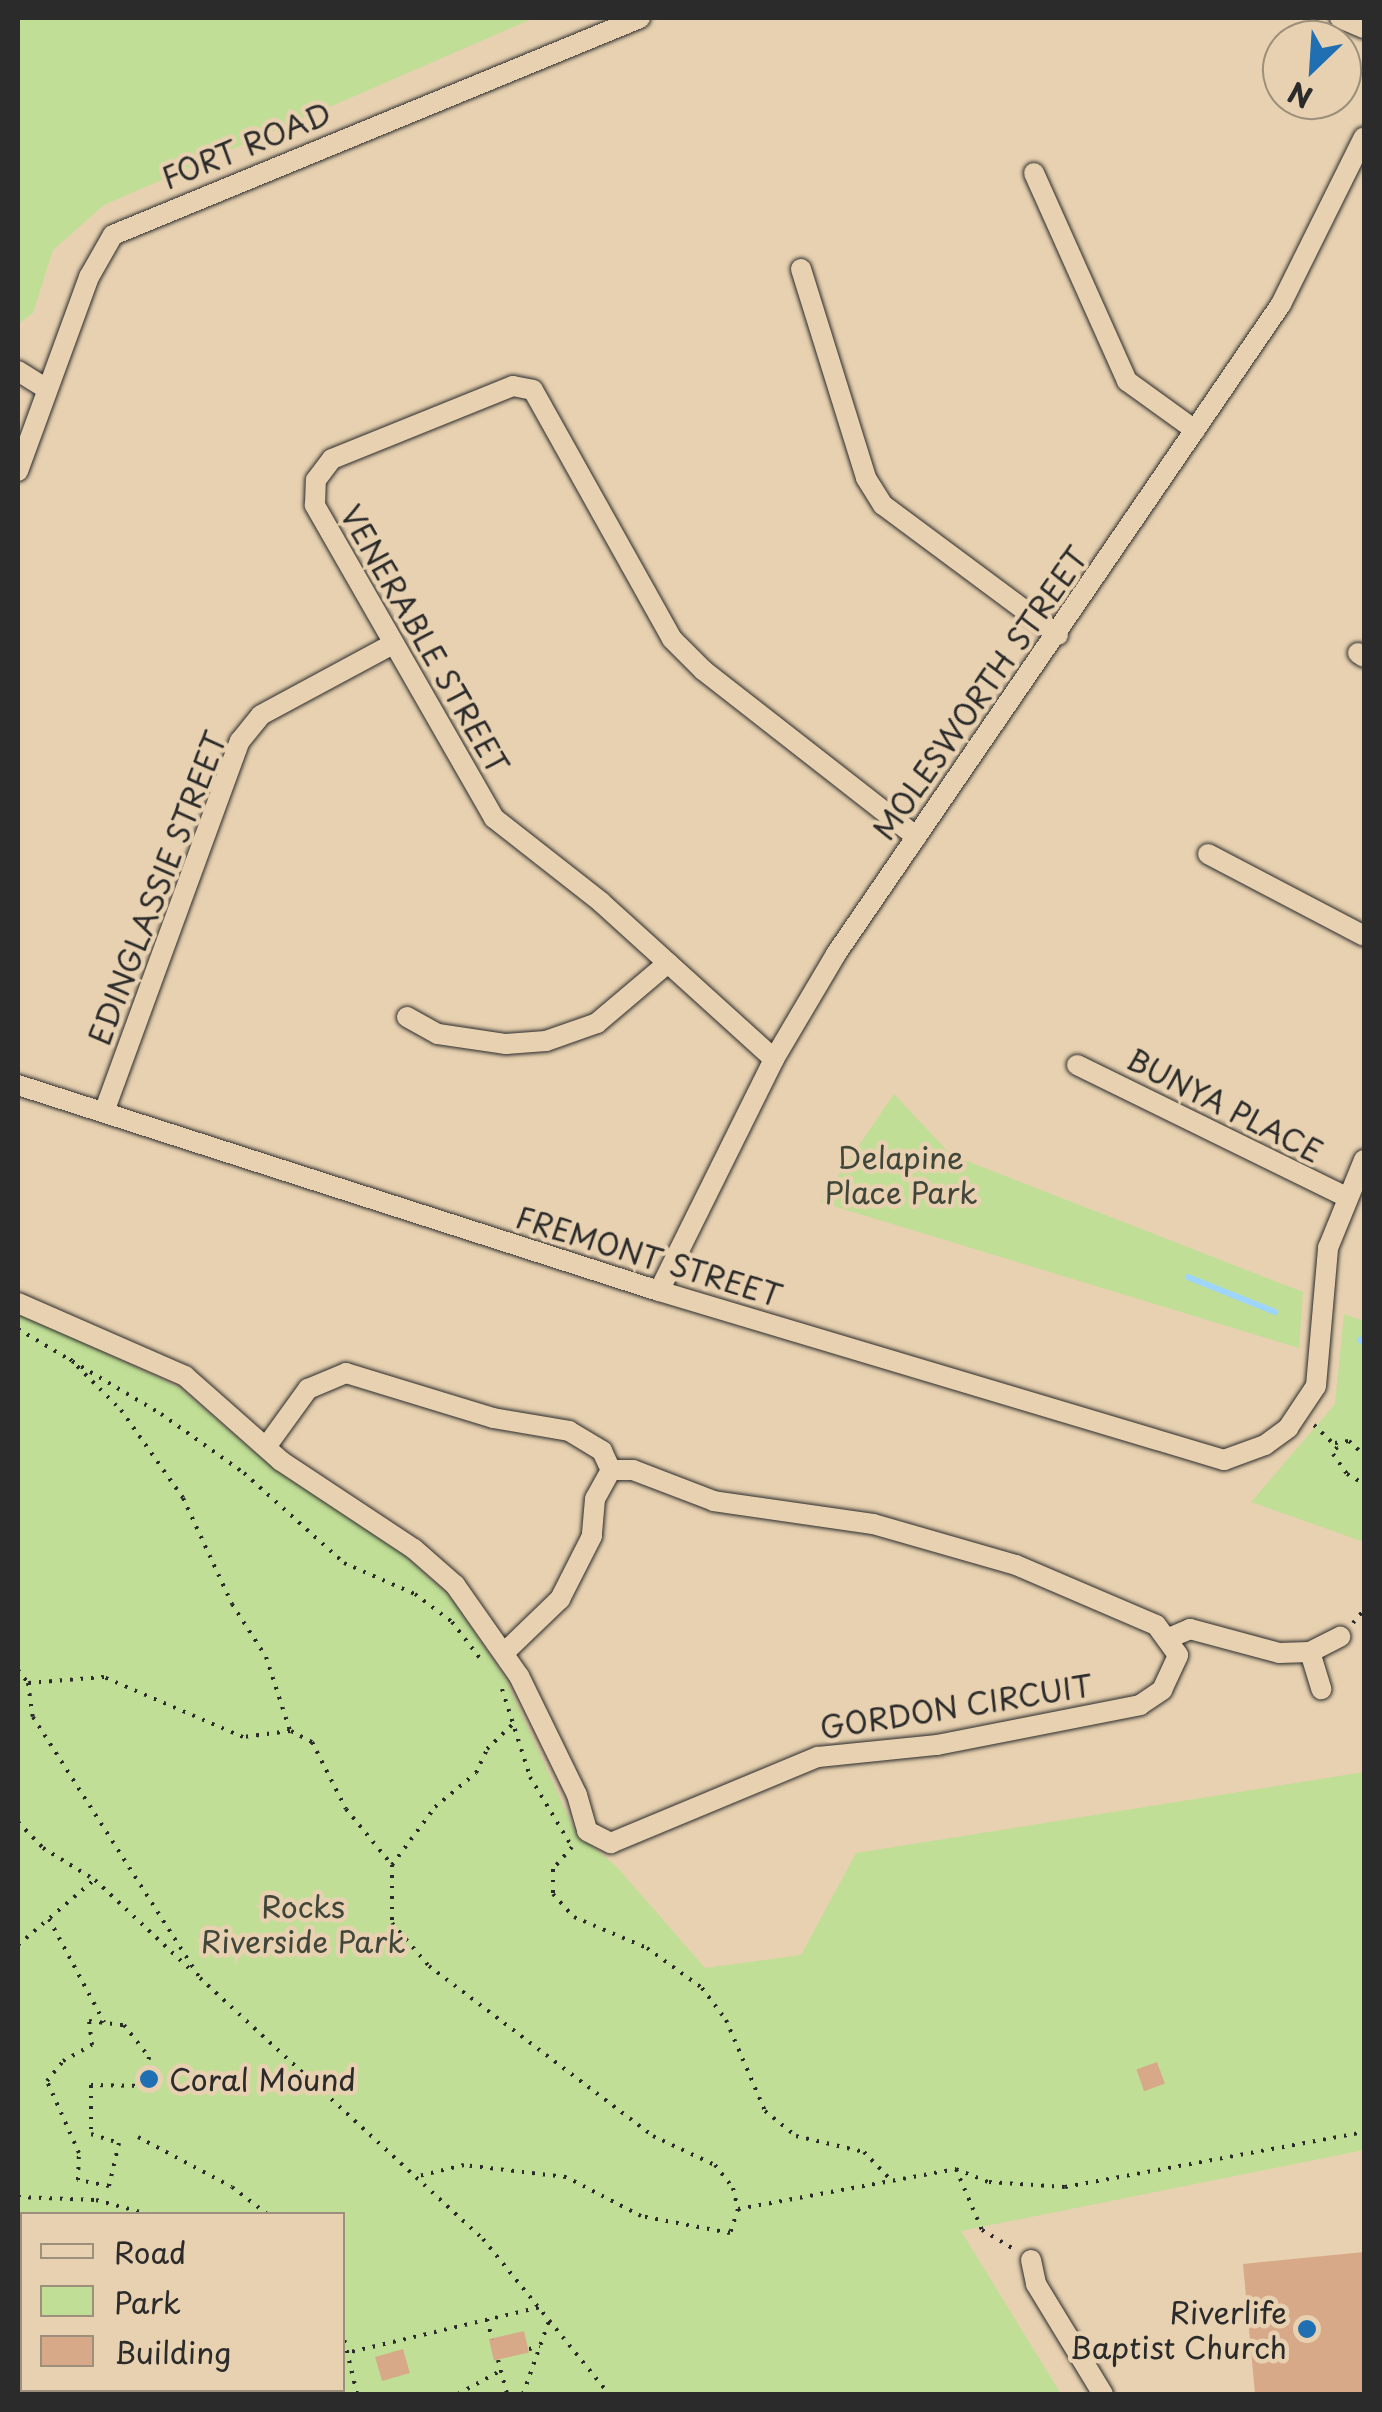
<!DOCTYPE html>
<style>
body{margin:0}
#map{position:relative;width:1382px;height:2412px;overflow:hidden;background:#e7d1b0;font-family:"Playpen Sans",sans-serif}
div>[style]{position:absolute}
.green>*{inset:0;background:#c0de96}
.stream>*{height:6px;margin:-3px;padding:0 3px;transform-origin:3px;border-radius:3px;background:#9ed5fe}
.building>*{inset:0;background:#d7a989;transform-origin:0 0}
.path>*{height:4px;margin-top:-2px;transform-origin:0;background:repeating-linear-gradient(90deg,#2b2b2b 0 2.5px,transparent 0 10.5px)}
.roads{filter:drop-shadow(0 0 2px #2b2b2b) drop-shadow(0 0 2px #2b2b2b)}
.minor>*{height:20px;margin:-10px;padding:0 10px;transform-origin:10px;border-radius:10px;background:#e7d1b0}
.dots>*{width:28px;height:28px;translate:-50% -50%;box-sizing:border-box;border:5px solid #e7d1b0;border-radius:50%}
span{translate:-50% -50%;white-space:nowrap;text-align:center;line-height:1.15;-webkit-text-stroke:9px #e7d1b0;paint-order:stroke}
.street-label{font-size:30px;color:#2b2b2b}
.park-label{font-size:30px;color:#41463b}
.poi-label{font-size:30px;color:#2b2b2b}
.left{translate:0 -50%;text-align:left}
.right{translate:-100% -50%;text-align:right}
.frame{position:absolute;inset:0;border:20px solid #2b2b2b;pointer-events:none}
.legend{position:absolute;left:20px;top:2212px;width:325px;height:180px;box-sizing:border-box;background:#e7d1b0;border:2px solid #9c8f7b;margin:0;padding:12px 18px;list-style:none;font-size:30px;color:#2b2b2b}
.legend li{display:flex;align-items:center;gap:20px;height:50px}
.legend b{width:50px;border:2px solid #9c8f7b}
.north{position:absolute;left:1262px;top:20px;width:100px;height:100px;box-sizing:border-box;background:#e7d1b0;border:2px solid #9c8f7b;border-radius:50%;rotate:205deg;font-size:28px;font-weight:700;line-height:40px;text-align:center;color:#2b2b2b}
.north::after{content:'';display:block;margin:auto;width:35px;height:45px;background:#1f6fb2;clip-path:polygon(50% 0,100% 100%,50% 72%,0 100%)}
</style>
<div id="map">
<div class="green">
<i style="clip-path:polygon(18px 18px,534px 18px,104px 205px,53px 250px,33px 313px,18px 324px)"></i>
<i style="clip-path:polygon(894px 1094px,951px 1155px,1303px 1292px,1299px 1348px,820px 1202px)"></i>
<i style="clip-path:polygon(evenodd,18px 1312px,180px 1388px,258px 1455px,407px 1557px,454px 1601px,505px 1678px,576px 1833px,616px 1866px,705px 1968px,801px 1955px,856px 1853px,1364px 1772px,1364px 2150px,961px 2231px,1061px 2394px,18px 2394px,18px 1312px,22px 2214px,342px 2214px,342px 2390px,22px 2390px,22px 2214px)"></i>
<i style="clip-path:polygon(1344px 1314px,1364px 1321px,1364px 1542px,1251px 1502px,1335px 1404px)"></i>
</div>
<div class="stream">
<i style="left:1188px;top:1277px;width:94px;rotate:21.9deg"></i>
<i style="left:1360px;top:1340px;width:5px;rotate:37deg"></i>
</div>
<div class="building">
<i style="left:1157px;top:2062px;width:23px;height:22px;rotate:70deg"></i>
<i style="clip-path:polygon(1364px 2252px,1364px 2394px,1255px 2394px,1243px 2264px)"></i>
<i style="left:524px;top:2331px;width:22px;height:36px;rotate:77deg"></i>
<i style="left:403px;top:2349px;width:25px;height:29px;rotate:74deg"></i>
</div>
<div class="path">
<i style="left:18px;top:1329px;width:166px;rotate:30.7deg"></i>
<i style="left:161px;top:1414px;width:102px;rotate:35.4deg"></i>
<i style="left:244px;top:1473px;width:135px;rotate:42deg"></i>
<i style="left:344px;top:1563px;width:77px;rotate:23.6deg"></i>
<i style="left:415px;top:1594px;width:46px;rotate:37.1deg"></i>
<i style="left:452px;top:1622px;width:49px;rotate:52.4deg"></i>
<i style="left:70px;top:1359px;width:72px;rotate:45deg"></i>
<i style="left:121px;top:1410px;width:108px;rotate:54.8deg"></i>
<i style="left:183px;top:1498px;width:117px;rotate:65.2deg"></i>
<i style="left:232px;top:1604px;width:63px;rotate:57.3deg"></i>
<i style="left:266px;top:1657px;width:78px;rotate:72deg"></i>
<i style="left:290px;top:1731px;width:47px;rotate:172.7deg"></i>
<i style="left:243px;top:1737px;width:151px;rotate:-156.7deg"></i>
<i style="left:104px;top:1677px;width:76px;rotate:175.5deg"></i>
<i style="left:28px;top:1683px;width:34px;rotate:82deg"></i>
<i style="left:33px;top:1717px;width:308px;rotate:57.4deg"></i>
<i style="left:1314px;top:1425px;width:32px;rotate:44deg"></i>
<i style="left:1337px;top:1447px;width:8px;rotate:120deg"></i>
<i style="left:1333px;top:1454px;width:24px;rotate:55deg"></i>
<i style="left:1347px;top:1474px;width:20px;rotate:30deg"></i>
<i style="left:1335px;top:1443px;width:14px;rotate:-8deg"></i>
<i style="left:1349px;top:1441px;width:21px;rotate:43deg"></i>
<i style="left:1353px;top:1623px;width:17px;rotate:-50deg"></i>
<i style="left:18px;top:1670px;width:16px;rotate:52deg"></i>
<i style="left:502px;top:1689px;width:92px;rotate:72.3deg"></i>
<i style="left:530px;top:1777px;width:82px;rotate:59deg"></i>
<i style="left:572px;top:1847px;width:29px;rotate:131deg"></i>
<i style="left:553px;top:1869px;width:25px;rotate:90deg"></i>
<i style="left:553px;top:1894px;width:31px;rotate:48deg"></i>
<i style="left:574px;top:1917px;width:79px;rotate:23deg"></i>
<i style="left:647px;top:1948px;width:68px;rotate:36deg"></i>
<i style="left:702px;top:1988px;width:40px;rotate:53deg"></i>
<i style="left:726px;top:2020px;width:99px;rotate:66.8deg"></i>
<i style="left:765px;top:2111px;width:40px;rotate:39deg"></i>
<i style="left:796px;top:2136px;width:70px;rotate:13.2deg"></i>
<i style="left:864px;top:2152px;width:40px;rotate:46deg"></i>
<i style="left:291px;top:1731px;width:24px;rotate:28deg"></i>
<i style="left:312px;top:1742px;width:75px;rotate:63.1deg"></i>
<i style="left:346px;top:1809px;width:72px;rotate:50.6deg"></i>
<i style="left:392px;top:1865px;width:58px;rotate:90deg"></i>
<i style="left:392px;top:1923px;width:57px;rotate:49.3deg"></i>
<i style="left:429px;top:1966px;width:281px;rotate:37.2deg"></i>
<i style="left:653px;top:2136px;width:68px;rotate:25.1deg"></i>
<i style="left:715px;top:2165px;width:29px;rotate:52deg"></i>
<i style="left:733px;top:2188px;width:22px;rotate:77deg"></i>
<i style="left:738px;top:2209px;width:25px;rotate:108deg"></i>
<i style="left:730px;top:2233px;width:91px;rotate:-169.2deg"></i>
<i style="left:641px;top:2216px;width:85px;rotate:-152.5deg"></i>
<i style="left:566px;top:2177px;width:103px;rotate:-173.3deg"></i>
<i style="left:464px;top:2165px;width:46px;rotate:166.3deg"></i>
<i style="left:18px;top:1822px;width:36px;rotate:46deg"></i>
<i style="left:43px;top:1848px;width:61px;rotate:31.6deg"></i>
<i style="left:95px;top:1880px;width:134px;rotate:43.2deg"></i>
<i style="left:392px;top:1865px;width:72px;rotate:-53.4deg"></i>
<i style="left:435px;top:1807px;width:53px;rotate:-39.7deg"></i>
<i style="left:476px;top:1773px;width:26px;rotate:-65deg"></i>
<i style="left:487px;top:1749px;width:36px;rotate:-44deg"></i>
<i style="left:49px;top:1919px;width:117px;rotate:61.9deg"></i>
<i style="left:18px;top:1945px;width:100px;rotate:-40.5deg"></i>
<i style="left:200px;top:1978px;width:385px;rotate:42.7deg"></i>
<i style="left:483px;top:2239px;width:200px;rotate:50.9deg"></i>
<i style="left:89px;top:2021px;width:35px;rotate:7deg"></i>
<i style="left:124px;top:2025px;width:41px;rotate:52deg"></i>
<i style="left:149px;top:2057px;width:29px;rotate:98deg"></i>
<i style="left:145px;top:2086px;width:54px;rotate:-178.9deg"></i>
<i style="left:91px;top:2085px;width:49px;rotate:90deg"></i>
<i style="left:91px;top:2134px;width:29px;rotate:18deg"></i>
<i style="left:119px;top:2143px;width:44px;rotate:103.1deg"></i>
<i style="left:109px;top:2186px;width:32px;rotate:-169deg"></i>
<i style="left:78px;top:2180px;width:27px;rotate:-88deg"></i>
<i style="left:79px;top:2153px;width:79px;rotate:-114deg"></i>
<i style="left:47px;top:2081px;width:26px;rotate:-51deg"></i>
<i style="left:63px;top:2061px;width:33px;rotate:-29deg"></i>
<i style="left:92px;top:2045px;width:24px;rotate:-97deg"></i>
<i style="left:138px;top:2137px;width:106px;rotate:28deg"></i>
<i style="left:232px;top:2187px;width:44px;rotate:37.6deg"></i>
<i style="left:956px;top:2169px;width:66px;rotate:66.9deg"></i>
<i style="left:982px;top:2230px;width:39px;rotate:31deg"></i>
<i style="left:18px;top:2197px;width:78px;rotate:2.2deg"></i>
<i style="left:96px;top:2200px;width:54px;rotate:15.1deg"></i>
<i style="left:738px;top:2209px;width:222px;rotate:-10.4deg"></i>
<i style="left:956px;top:2169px;width:35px;rotate:22deg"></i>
<i style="left:989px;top:2182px;width:76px;rotate:3.8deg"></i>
<i style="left:1065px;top:2187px;width:304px;rotate:-10.4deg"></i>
<i style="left:487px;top:2319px;width:21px;rotate:76deg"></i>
<i style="left:342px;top:2330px;width:66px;rotate:76.8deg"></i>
<i style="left:529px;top:2349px;width:11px;rotate:-10deg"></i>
<i style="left:342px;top:2354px;width:204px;rotate:-13.3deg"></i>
<i style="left:498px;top:2360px;width:35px;rotate:75deg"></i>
<i style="left:281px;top:2390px;width:4px;rotate:76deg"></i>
<i style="left:458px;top:2394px;width:48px;rotate:-28.7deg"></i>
<i style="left:523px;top:2394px;width:81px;rotate:-70.4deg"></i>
</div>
<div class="roads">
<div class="minor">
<i style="left:1340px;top:18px;width:26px;rotate:23deg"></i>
<i style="left:1034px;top:173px;width:228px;rotate:65.9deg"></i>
<i style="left:1127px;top:381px;width:84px;rotate:35.8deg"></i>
<i style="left:801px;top:269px;width:219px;rotate:72.7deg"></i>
<i style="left:866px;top:478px;width:32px;rotate:58deg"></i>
<i style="left:883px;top:505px;width:218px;rotate:36.6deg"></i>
<i style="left:18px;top:371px;width:34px;rotate:32deg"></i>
<i style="left:18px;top:471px;width:207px;rotate:-69.9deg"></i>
<i style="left:89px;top:277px;width:48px;rotate:-60.3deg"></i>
<i style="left:113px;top:235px;width:570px;rotate:-22.38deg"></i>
<i style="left:1358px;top:653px;width:7px;rotate:34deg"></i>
<i style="left:1208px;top:854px;width:176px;rotate:27.7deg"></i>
<i style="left:407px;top:1017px;width:35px;rotate:29deg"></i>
<i style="left:438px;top:1034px;width:69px;rotate:8.4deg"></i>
<i style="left:506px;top:1044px;width:40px;rotate:-4.3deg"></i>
<i style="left:546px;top:1041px;width:54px;rotate:-19.4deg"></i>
<i style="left:597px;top:1023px;width:93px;rotate:-40.2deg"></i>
<i style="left:774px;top:1059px;width:234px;rotate:-137.8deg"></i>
<i style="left:601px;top:902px;width:136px;rotate:-141.9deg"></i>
<i style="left:494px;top:818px;width:361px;rotate:-119.8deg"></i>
<i style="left:315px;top:505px;width:25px;rotate:-88deg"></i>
<i style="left:316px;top:480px;width:26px;rotate:-53deg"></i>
<i style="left:332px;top:459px;width:195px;rotate:-22deg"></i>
<i style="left:513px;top:386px;width:20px;rotate:11deg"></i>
<i style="left:533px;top:390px;width:285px;rotate:60.8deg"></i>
<i style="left:672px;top:639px;width:44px;rotate:45deg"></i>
<i style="left:703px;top:670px;width:271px;rotate:38deg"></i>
<i style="left:1077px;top:1065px;width:300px;rotate:26.1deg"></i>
<i style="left:18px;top:1085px;width:673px;rotate:17.82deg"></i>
<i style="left:659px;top:1291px;width:590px;rotate:16.65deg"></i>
<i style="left:1224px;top:1460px;width:44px;rotate:-20.1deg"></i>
<i style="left:1265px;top:1445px;width:29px;rotate:-36deg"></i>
<i style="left:1288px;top:1428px;width:50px;rotate:-56.3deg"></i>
<i style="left:1316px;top:1386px;width:139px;rotate:-85deg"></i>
<i style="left:1328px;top:1248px;width:95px;rotate:-67.8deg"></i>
<i style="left:104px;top:1112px;width:395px;rotate:-69.9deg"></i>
<i style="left:240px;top:741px;width:33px;rotate:-51deg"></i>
<i style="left:261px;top:715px;width:150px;rotate:-28.3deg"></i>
<i style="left:659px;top:1291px;width:259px;rotate:-63.6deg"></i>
<i style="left:774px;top:1059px;width:122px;rotate:-59.4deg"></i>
<i style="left:836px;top:954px;width:788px;rotate:-55.6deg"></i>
<i style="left:1281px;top:304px;width:186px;rotate:-63.6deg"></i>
<i style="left:18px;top:1303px;width:182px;rotate:23.6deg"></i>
<i style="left:185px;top:1376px;width:128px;rotate:41.5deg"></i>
<i style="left:281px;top:1461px;width:159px;rotate:33.5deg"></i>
<i style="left:414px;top:1549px;width:55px;rotate:41.3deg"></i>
<i style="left:455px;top:1585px;width:111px;rotate:54.9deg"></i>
<i style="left:519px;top:1676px;width:132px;rotate:64deg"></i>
<i style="left:577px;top:1795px;width:37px;rotate:74deg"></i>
<i style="left:587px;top:1831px;width:27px;rotate:27deg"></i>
<i style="left:611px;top:1843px;width:224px;rotate:-22.6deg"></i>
<i style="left:818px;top:1757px;width:120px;rotate:-5.8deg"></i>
<i style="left:937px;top:1745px;width:207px;rotate:-11.1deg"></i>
<i style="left:1140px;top:1705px;width:27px;rotate:-34deg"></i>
<i style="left:1162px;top:1690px;width:38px;rotate:-65deg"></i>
<i style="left:1178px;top:1655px;width:37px;rotate:-126deg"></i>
<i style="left:1156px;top:1625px;width:152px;rotate:-156.8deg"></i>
<i style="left:1016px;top:1565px;width:149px;rotate:-164deg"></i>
<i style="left:873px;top:1524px;width:161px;rotate:-171.8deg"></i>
<i style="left:714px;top:1501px;width:87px;rotate:-159.1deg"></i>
<i style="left:633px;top:1470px;width:22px;rotate:180deg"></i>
<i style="left:611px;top:1470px;width:33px;rotate:119deg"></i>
<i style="left:595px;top:1499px;width:37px;rotate:95deg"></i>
<i style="left:592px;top:1536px;width:71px;rotate:116.9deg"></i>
<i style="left:560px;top:1599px;width:76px;rotate:136.1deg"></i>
<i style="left:266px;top:1447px;width:72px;rotate:-54.1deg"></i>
<i style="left:308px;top:1389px;width:41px;rotate:-22.8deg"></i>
<i style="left:346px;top:1373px;width:154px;rotate:17deg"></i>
<i style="left:493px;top:1418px;width:77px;rotate:9.7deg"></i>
<i style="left:569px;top:1431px;width:39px;rotate:31deg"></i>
<i style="left:602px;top:1451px;width:21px;rotate:65deg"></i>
<i style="left:1169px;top:1638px;width:23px;rotate:-23deg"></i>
<i style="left:1190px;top:1629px;width:92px;rotate:15.1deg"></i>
<i style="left:1279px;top:1653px;width:31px;rotate:-2deg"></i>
<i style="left:1310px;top:1652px;width:34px;rotate:-27deg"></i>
<i style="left:1310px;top:1652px;width:39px;rotate:73deg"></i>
<i style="left:1031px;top:2260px;width:25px;rotate:78deg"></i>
<i style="left:1036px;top:2284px;width:129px;rotate:58.7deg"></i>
</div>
</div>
<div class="dots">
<i style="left:149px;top:2079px;background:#1f6fb2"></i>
<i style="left:1307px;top:2329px;background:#1f6fb2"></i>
</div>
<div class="street-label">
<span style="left:246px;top:145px;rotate:-22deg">FORT ROAD</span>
<span style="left:425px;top:639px;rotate:60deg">VENERABLE STREET</span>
<span style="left:980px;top:693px;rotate:-55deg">MOLESWORTH STREET</span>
<span style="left:157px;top:888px;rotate:-69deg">EDINGLASSIE STREET</span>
<span style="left:1225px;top:1105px;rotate:27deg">BUNYA PLACE</span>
<span style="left:649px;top:1256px;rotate:17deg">FREMONT STREET</span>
<span style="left:956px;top:1706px;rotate:-9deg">GORDON CIRCUIT</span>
</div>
<div class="park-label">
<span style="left:901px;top:1174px">Delapine<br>Place Park</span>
<span style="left:303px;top:1923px">Rocks<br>Riverside Park</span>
</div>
<div class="poi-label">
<span class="left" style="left:169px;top:2079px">Coral Mound</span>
<span class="right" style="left:1287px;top:2329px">Riverlife<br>Baptist Church</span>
</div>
<div class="frame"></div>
<ul class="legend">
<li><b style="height:12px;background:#e7d1b0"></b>Road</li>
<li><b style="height:28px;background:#c0de96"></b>Park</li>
<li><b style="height:28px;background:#d7a989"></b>Building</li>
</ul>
<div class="north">N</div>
</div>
